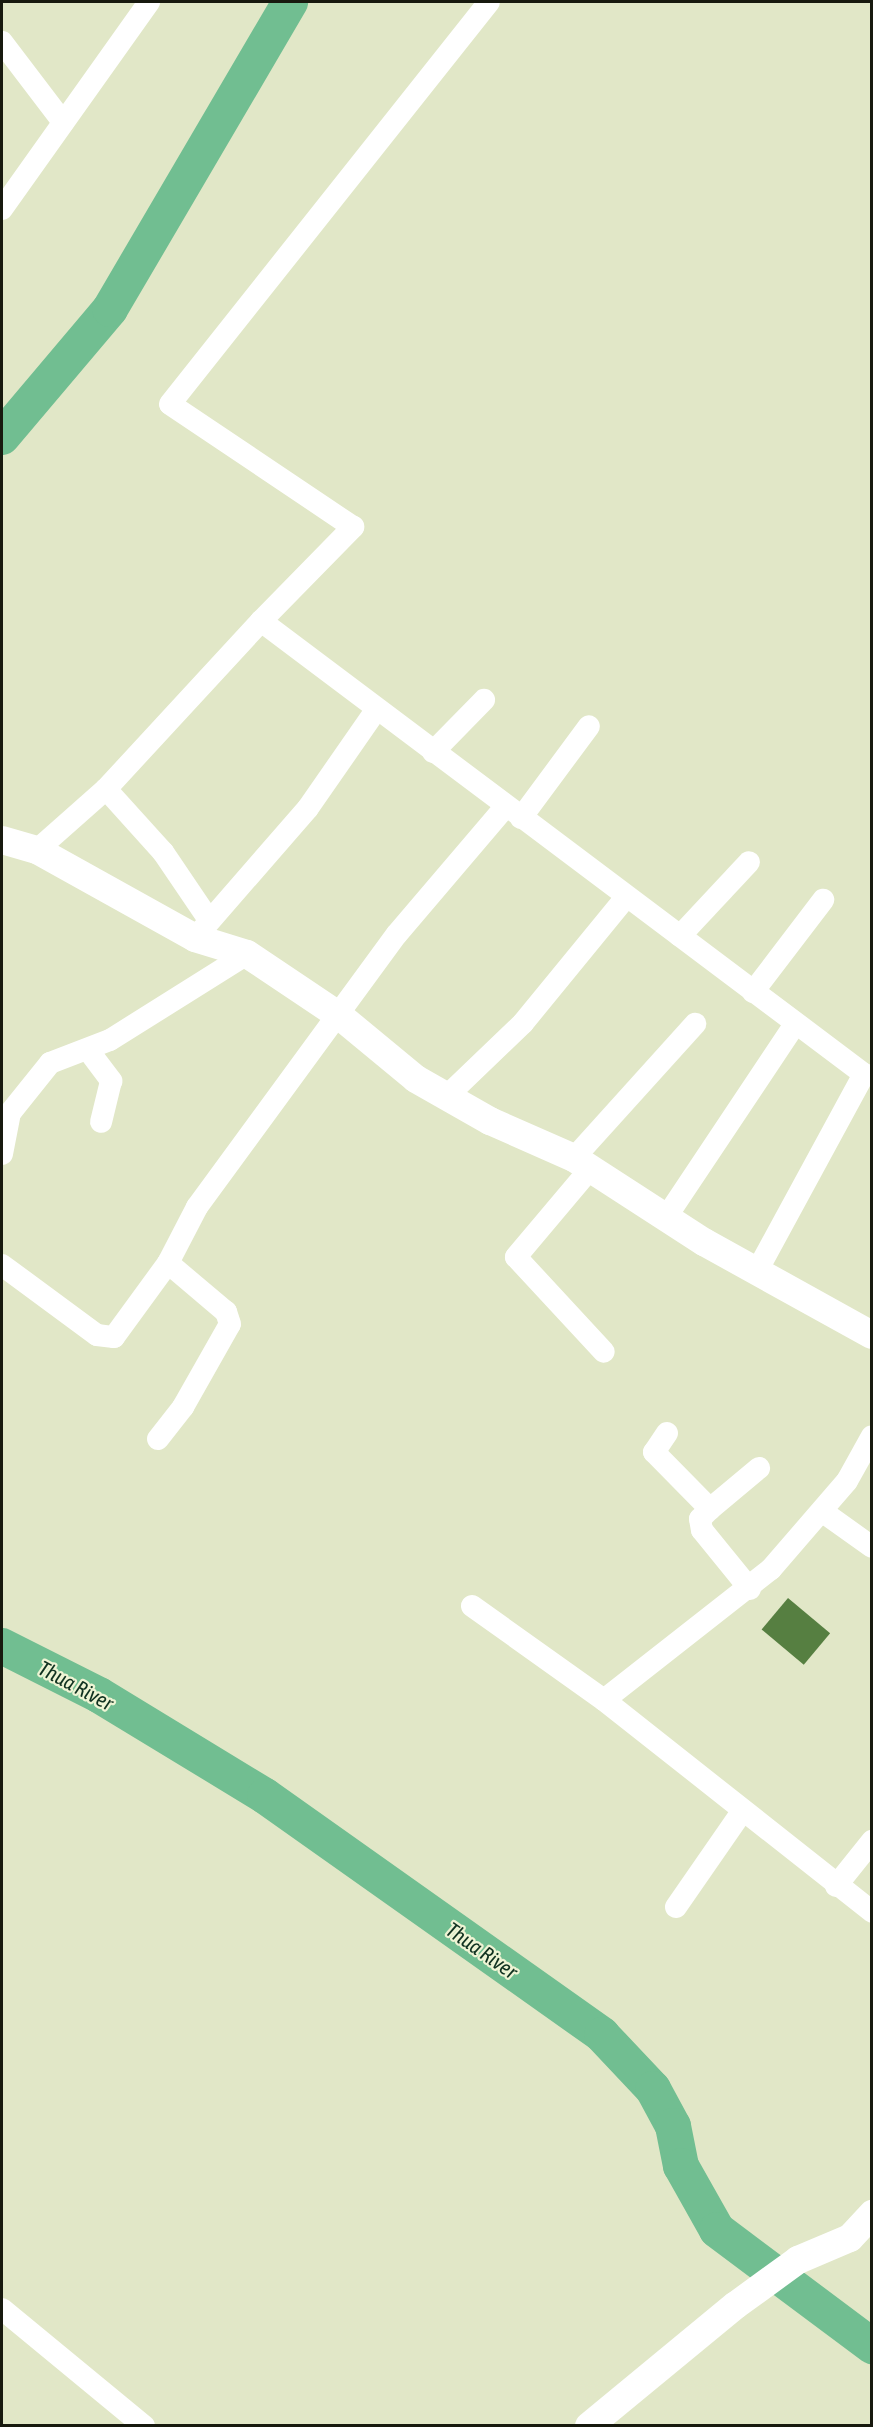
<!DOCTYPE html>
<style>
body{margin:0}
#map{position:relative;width:873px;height:2427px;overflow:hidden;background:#e1e7c7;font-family:"Asap Condensed",sans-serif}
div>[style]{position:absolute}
.river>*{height:36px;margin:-18px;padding:0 18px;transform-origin:18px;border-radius:18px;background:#71be91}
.building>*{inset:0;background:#567f41;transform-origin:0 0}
.minor>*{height:22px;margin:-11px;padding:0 11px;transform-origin:11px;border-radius:11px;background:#fff}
.tertiary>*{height:28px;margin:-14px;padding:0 14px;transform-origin:14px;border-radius:14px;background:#fff}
span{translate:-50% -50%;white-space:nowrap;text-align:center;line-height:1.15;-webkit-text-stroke:4.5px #eef4d4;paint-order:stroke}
.water-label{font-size:21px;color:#103220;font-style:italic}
.frame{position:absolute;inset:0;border:3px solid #17190e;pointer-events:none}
</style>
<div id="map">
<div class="river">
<i style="left:2px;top:437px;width:167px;rotate:-49.8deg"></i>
<i style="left:110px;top:309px;width:356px;rotate:-59.6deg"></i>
<i style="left:2px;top:1646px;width:109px;rotate:26.8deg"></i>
<i style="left:99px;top:1695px;width:194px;rotate:31.3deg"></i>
<i style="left:265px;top:1796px;width:413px;rotate:35.3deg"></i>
<i style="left:602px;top:2035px;width:74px;rotate:46.6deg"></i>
<i style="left:653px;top:2089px;width:42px;rotate:61.6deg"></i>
<i style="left:673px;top:2126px;width:41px;rotate:78.7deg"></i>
<i style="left:681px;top:2166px;width:73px;rotate:60.6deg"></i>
<i style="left:717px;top:2230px;width:194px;rotate:36.8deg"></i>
</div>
<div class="building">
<i style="left:788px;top:1598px;width:55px;height:41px;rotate:40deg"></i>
</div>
<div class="minor">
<i style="left:2px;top:42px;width:101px;rotate:52.7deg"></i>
<i style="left:2px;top:209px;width:254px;rotate:-54.6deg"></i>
<i style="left:261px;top:621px;width:132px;rotate:-45.6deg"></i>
<i style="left:353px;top:527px;width:220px;rotate:-146.1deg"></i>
<i style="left:170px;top:404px;width:513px;rotate:-51.57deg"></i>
<i style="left:433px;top:752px;width:73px;rotate:-45.6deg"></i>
<i style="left:106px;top:789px;width:85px;rotate:47.9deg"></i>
<i style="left:163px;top:852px;width:82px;rotate:55.9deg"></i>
<i style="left:521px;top:818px;width:114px;rotate:-53.5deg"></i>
<i style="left:37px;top:850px;width:92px;rotate:-41.5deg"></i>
<i style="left:106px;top:789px;width:229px;rotate:-47.3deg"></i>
<i style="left:261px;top:621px;width:754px;rotate:36.92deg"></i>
<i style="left:864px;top:1074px;width:222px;rotate:118.5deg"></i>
<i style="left:680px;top:936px;width:101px;rotate:-47deg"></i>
<i style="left:195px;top:938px;width:172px;rotate:-49deg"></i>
<i style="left:308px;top:808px;width:119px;rotate:-55.2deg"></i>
<i style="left:753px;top:992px;width:116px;rotate:-52.7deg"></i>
<i style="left:88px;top:1050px;width:39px;rotate:53deg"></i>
<i style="left:111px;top:1081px;width:42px;rotate:103.7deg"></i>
<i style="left:447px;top:1096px;width:105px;rotate:-43.8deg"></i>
<i style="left:523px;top:1023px;width:163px;rotate:-50.7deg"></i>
<i style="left:2px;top:1154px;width:42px;rotate:-79deg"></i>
<i style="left:10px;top:1113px;width:64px;rotate:-51.3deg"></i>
<i style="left:50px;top:1063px;width:64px;rotate:-21deg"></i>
<i style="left:110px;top:1040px;width:162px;rotate:-32.1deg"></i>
<i style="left:574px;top:1158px;width:181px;rotate:-47.9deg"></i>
<i style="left:590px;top:1169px;width:115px;rotate:130.1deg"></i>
<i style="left:516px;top:1257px;width:129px;rotate:47.2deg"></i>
<i style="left:667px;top:1216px;width:231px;rotate:-56.3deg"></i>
<i style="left:2px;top:1265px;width:118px;rotate:36.4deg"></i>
<i style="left:97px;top:1335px;width:17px;rotate:7deg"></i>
<i style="left:114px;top:1337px;width:92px;rotate:-53.9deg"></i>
<i style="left:168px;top:1263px;width:63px;rotate:-62.6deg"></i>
<i style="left:197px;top:1207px;width:338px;rotate:-53.8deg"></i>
<i style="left:397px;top:934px;width:168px;rotate:-49.6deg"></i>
<i style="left:667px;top:1433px;width:23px;rotate:124deg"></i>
<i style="left:654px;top:1452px;width:80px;rotate:45.5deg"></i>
<i style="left:710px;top:1509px;width:14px;rotate:135deg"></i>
<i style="left:700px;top:1519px;width:11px;rotate:80deg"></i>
<i style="left:702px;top:1530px;width:76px;rotate:50.9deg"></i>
<i style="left:158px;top:1439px;width:41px;rotate:-52deg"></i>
<i style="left:183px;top:1407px;width:95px;rotate:-60.5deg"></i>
<i style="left:230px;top:1324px;width:13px;rotate:-108deg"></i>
<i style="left:226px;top:1312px;width:76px;rotate:-139.8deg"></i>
<i style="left:710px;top:1509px;width:64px;rotate:-39.9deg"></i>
<i style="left:823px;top:1512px;width:60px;rotate:35.5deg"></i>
<i style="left:472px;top:1606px;width:162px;rotate:35.5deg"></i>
<i style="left:604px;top:1700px;width:342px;rotate:38.3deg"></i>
<i style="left:604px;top:1700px;width:212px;rotate:-38.1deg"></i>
<i style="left:771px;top:1569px;width:116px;rotate:-49.2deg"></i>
<i style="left:847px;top:1481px;width:51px;rotate:-60.9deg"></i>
<i style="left:836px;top:1886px;width:58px;rotate:-51.3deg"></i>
<i style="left:676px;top:1907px;width:114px;rotate:-55.3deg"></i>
<i style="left:2px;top:2309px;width:184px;rotate:39.5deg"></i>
</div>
<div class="tertiary">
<i style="left:2px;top:840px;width:36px;rotate:16deg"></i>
<i style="left:37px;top:850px;width:181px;rotate:29.1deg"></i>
<i style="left:195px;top:938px;width:54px;rotate:17.1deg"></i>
<i style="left:247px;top:954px;width:113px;rotate:33.8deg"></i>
<i style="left:341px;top:1017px;width:97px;rotate:39.6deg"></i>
<i style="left:416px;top:1079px;width:85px;rotate:29.6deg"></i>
<i style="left:490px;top:1121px;width:92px;rotate:23.8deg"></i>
<i style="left:574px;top:1158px;width:155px;rotate:32.9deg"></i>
<i style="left:704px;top:1242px;width:192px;rotate:29deg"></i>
<i style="left:589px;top:2426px;width:190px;rotate:-39.5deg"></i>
<i style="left:736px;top:2305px;width:77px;rotate:-36deg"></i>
<i style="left:798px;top:2260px;width:56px;rotate:-22.9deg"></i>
<i style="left:850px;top:2238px;width:33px;rotate:-47deg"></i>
</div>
<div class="water-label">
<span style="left:76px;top:1685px;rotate:28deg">Thua River</span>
<span style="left:482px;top:1950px;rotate:35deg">Thua River</span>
</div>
<div class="frame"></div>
</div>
